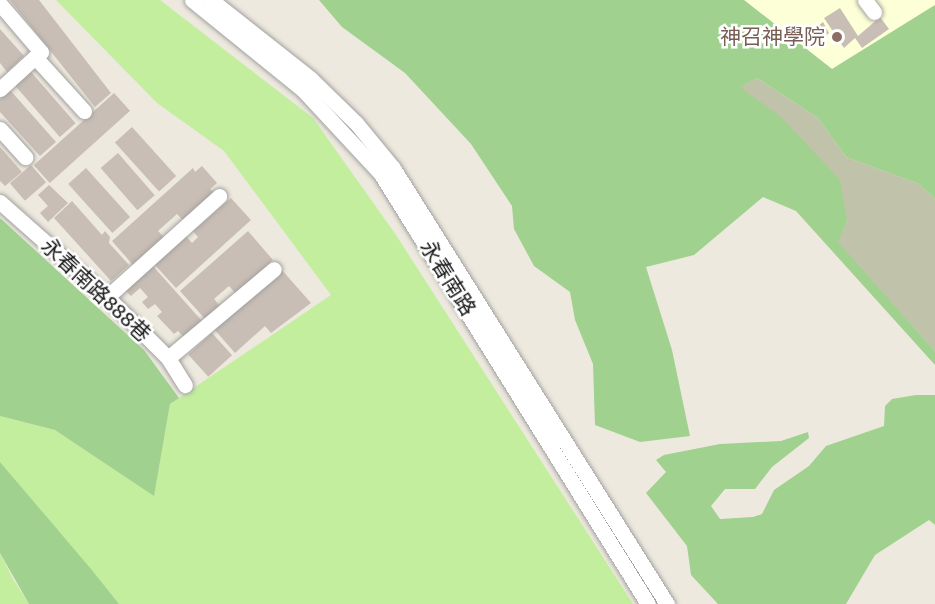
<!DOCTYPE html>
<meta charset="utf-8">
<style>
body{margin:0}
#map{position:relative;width:935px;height:604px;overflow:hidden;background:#eee9de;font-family:"Fira Sans","Noto Sans TC",sans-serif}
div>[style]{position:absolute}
.education>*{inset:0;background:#fdffd6}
.construction>*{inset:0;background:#c1c2aa}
.grass>*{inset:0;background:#c2ee9e}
.forest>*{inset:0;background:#a0d18f}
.building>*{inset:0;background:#c9beb5;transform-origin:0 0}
.roads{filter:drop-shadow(0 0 2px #a1a1a1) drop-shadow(0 0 2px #a1a1a1)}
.minor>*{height:15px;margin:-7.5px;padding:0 7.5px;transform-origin:7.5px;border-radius:7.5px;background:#fff}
.dots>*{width:16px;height:16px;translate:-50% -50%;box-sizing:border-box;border:3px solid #fff;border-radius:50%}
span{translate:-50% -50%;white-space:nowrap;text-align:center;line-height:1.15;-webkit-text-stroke:5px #fff;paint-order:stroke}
.education-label{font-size:21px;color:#785e54}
.right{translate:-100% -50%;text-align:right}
.street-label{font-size:21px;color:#1a1a1a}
</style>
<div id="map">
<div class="education">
<i style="clip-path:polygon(744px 0,935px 0,935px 5px,832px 69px)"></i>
</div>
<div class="construction">
<i style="clip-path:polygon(757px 78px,818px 118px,846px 157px,919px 184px,935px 199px,935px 351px,837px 242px,847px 221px,739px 87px)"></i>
</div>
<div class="grass">
<i style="clip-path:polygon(56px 0,160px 0,313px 118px,396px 235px,633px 604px,119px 604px,0 462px,0 416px,55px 430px,154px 495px,170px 404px,331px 295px,224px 151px,157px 103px)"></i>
<i style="clip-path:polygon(0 553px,13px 579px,29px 604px,0 604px)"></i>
</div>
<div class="forest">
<i style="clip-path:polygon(319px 0,744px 0,832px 69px,935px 5px,935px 199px,919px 184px,846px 157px,818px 118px,757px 78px,740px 87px,782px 118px,840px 180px,847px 221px,838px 242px,935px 351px,935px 365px,796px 211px,763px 197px,694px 255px,646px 267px,672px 350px,690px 436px,640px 442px,595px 425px,593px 364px,575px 320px,570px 292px,534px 266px,514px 229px,512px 206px,471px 144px,405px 73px,342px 27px)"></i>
<i style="clip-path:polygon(0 218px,144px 350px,179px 398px,170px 404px,154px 496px,55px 430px,0 416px)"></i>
<i style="clip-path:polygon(916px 395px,935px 395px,935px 525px,929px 520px,875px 555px,846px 604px,718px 604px,691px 575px,687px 546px,646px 493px,666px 472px,656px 460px,664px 455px,720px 444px,781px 441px,808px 432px,809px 438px,772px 467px,755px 489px,725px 489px,711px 506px,720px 519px,753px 517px,762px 514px,774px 490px,809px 466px,826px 446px,884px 426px,885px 406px,892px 399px)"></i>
<i style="clip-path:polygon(0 462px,91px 569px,119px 604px,29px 604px,0 553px)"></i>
</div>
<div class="building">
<i style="clip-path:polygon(10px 0,39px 0,111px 93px,95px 107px)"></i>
<i style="clip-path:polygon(840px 8px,858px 36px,880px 17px,889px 29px,862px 48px,855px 38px,844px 48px,824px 18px)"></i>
<i style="clip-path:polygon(823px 22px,829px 33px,823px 38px,816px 28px)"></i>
<i style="clip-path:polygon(0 29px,24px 56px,7px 72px,0 63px)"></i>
<i style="left:31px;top:72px;width:68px;height:21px;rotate:49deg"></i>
<i style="clip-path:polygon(10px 90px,56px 142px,40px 156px,0 112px,0 99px)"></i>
<i style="left:114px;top:93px;width:24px;height:108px;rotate:48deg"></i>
<i style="left:132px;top:127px;width:66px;height:23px;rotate:48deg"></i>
<i style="clip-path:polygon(0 147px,22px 172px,5px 186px,0 181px)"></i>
<i style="left:118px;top:153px;width:56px;height:23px;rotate:49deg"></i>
<i style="left:31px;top:165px;width:23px;height:28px;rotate:49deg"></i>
<i style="clip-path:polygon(202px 166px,217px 183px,210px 189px,214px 192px,183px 220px,177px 214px,158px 231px,164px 237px,133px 265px,112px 241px,193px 168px,195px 172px)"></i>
<i style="left:86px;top:168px;width:66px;height:24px;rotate:48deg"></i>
<i style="clip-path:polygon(49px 185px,68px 203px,48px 222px,40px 213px,48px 206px,38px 195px)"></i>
<i style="clip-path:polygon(231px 198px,251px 220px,176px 288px,154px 264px,185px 235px,192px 243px,198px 237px,193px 231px)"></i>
<i style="clip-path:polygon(72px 201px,102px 235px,105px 231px,110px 237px,109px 243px,129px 265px,111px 281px,54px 218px)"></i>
<i style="clip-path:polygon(248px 231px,273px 260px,236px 294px,229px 286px,214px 299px,221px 307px,206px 320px,180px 291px)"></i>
<i style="clip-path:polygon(152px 265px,202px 321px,185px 338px,178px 331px,174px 334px,157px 316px,162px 312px,155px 304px,148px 309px,142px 302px,148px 297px,140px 288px,131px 296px,126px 291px)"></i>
<i style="clip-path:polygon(281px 269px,311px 303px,271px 333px,265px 326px,235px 353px,214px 329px)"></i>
<i style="left:212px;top:333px;width:30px;height:32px;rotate:48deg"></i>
</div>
<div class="roads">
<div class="minor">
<i style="left:192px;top:0;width:143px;rotate:39deg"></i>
<i style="left:303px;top:90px;width:115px;rotate:47.1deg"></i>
<i style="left:381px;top:174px;width:506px;rotate:58.16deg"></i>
<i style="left:211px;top:0;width:127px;rotate:38.3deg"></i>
<i style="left:311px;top:79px;width:63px;rotate:44.4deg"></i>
<i style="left:356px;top:123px;width:58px;rotate:50.6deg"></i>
<i style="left:393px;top:168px;width:515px;rotate:57.85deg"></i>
<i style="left:865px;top:0;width:15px;rotate:53deg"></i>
<i style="left:0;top:4px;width:63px;rotate:49.5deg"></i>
<i style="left:41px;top:52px;width:8px;rotate:140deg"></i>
<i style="left:35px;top:57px;width:73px;rotate:47.8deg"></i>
<i style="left:0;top:89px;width:47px;rotate:-42.4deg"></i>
<i style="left:0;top:129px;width:38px;rotate:48deg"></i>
<i style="left:0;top:202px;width:143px;rotate:41.6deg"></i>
<i style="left:107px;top:297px;width:86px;rotate:45deg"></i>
<i style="left:168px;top:358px;width:32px;rotate:58deg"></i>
<i style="left:107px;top:297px;width:151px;rotate:-42deg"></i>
<i style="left:168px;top:358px;width:138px;rotate:-40deg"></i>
</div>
</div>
<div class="dots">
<i style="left:837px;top:37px;background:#8d6e63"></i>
</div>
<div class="education-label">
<span class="right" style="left:825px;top:37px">神召神學院</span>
</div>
<div class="street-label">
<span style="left:448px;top:278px;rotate:58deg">永春南路</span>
<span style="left:96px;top:290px;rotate:43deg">永春南路888巷</span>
</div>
</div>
